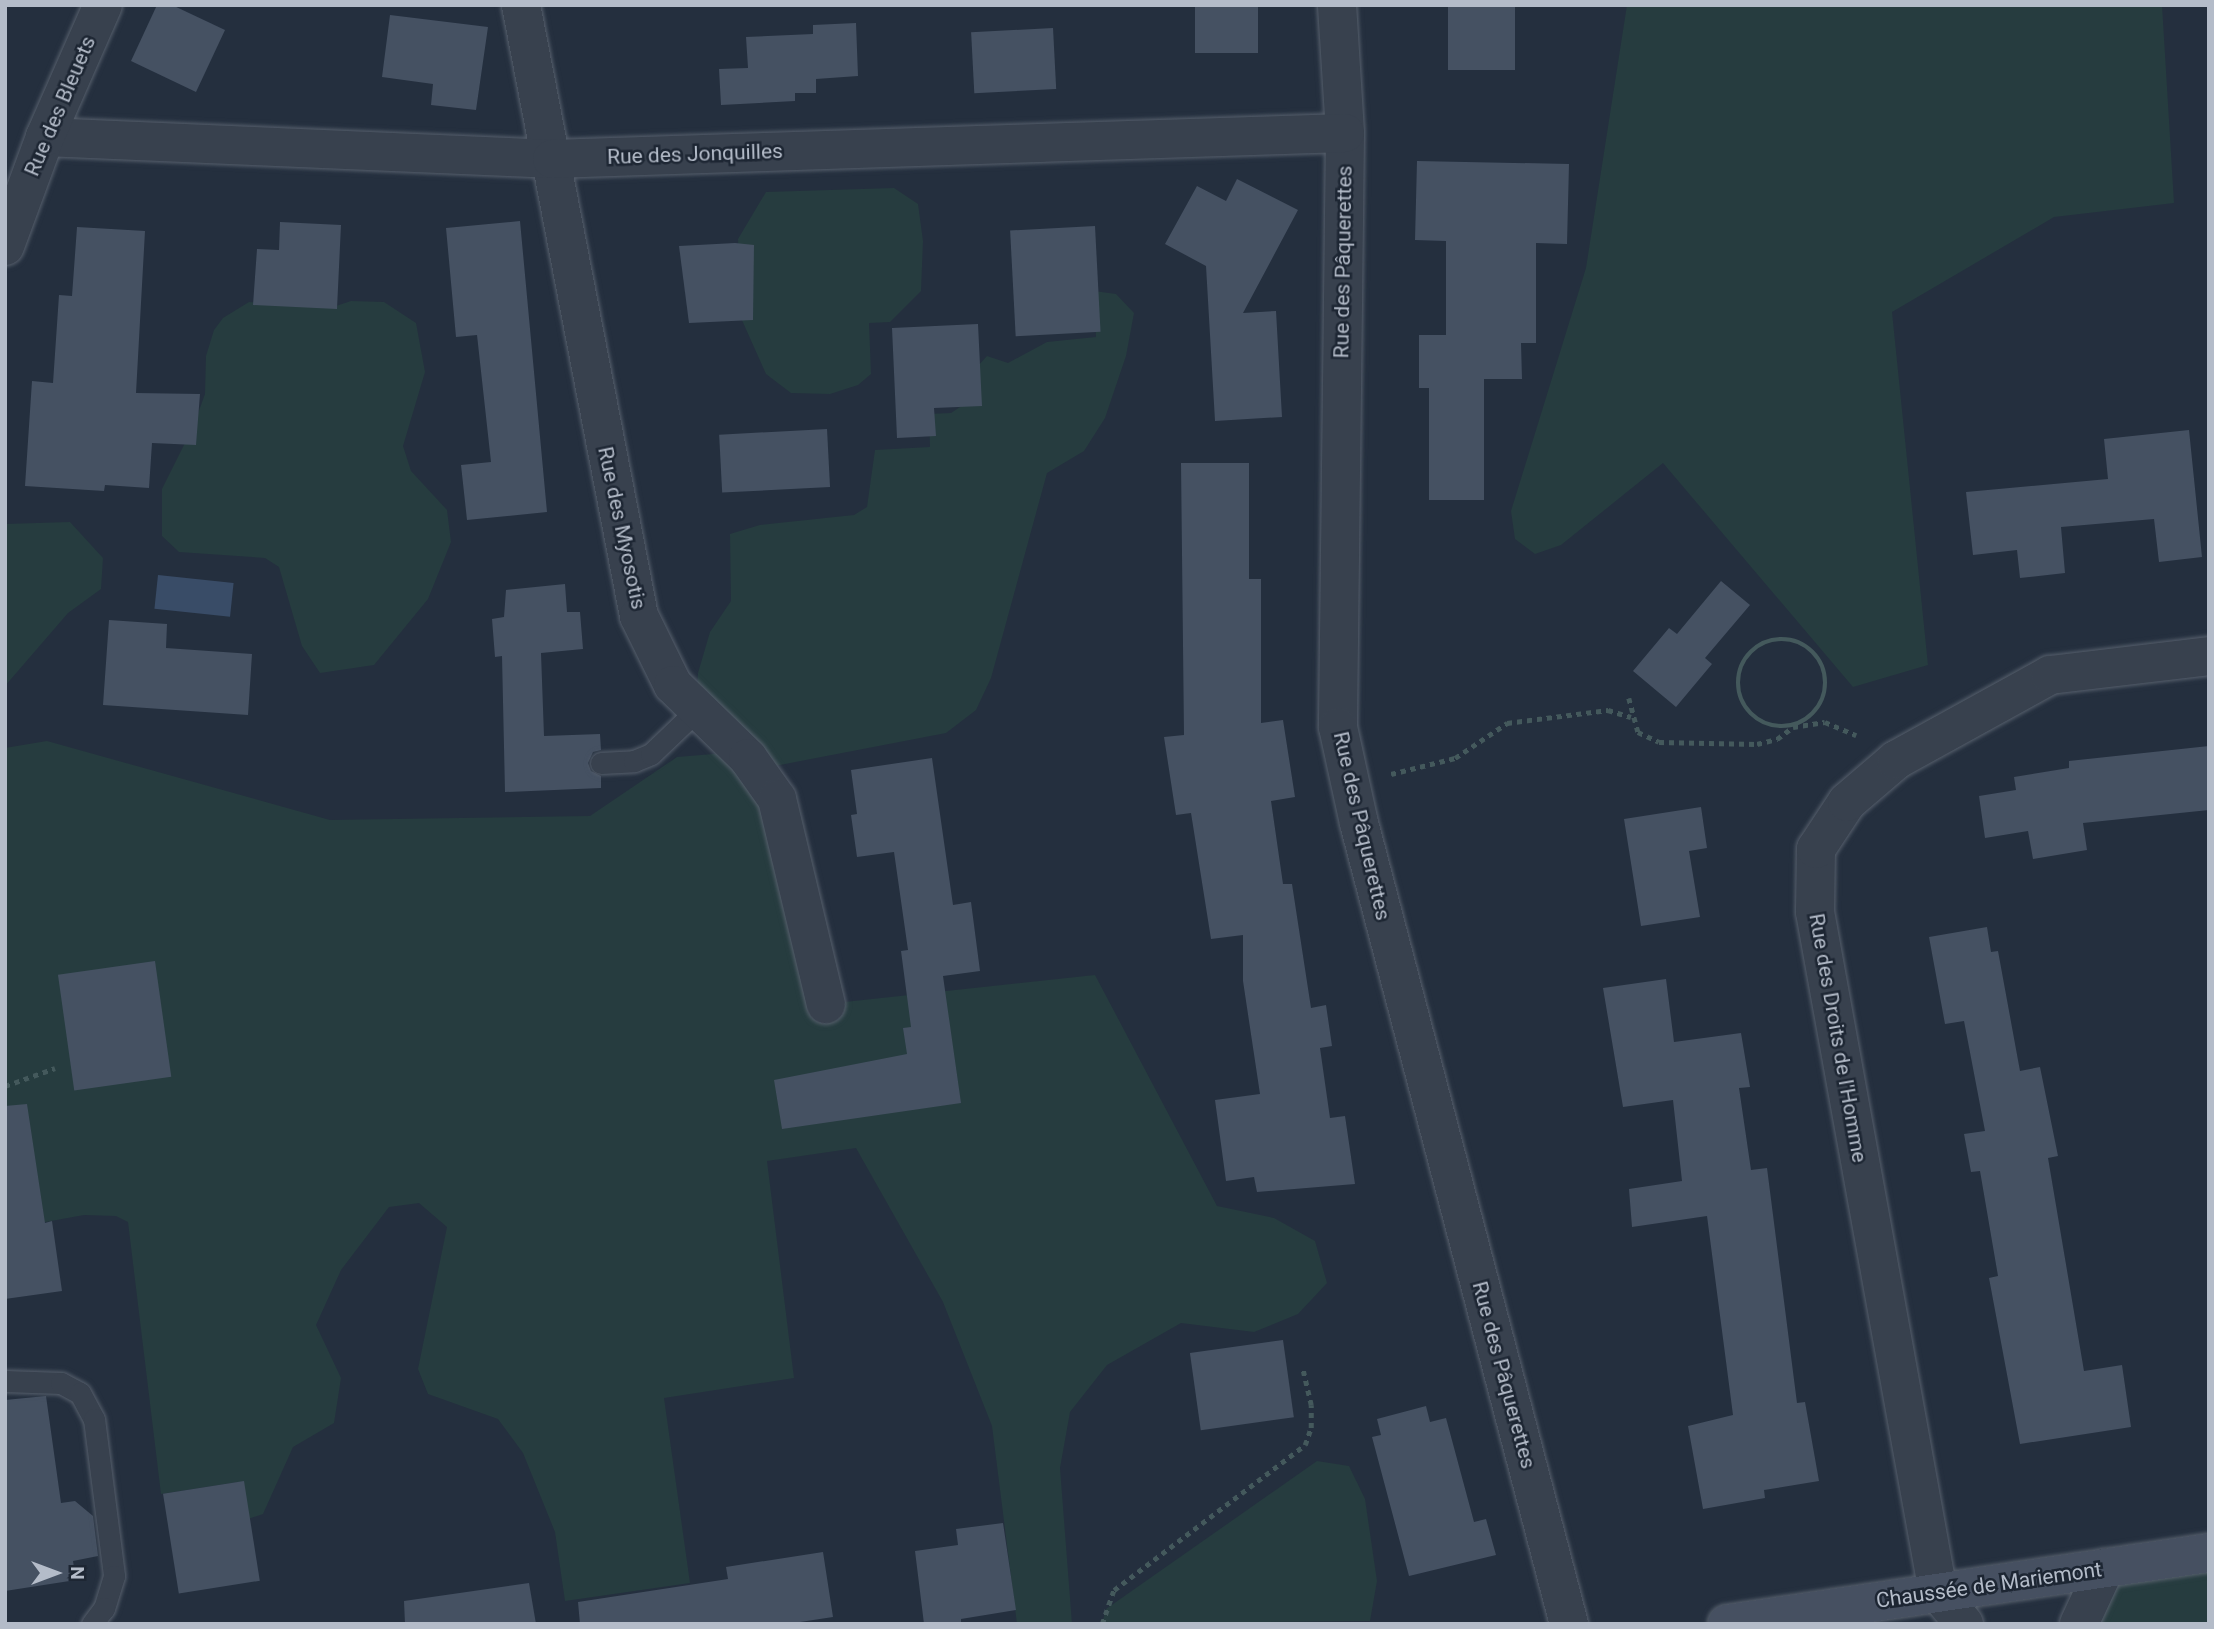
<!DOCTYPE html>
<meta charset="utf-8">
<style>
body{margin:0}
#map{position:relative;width:2214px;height:1629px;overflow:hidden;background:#242f3e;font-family:Roboto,sans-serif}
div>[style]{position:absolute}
.green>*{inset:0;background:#263c3f}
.water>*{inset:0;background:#394c67;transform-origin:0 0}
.building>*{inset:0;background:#455162;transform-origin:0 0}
.path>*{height:4.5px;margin-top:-2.25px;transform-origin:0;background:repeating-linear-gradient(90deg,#44595c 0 5px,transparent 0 10px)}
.path>.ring{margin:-2.25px;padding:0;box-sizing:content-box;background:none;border:4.5px solid #44595c;border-radius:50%}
.roads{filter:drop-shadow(0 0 2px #565f6c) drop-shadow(0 0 2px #565f6c)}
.lane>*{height:21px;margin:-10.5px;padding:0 10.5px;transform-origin:10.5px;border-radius:10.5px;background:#38414e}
.street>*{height:38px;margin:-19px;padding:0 19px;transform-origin:19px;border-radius:19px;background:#38414e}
.secondary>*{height:38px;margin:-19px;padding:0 19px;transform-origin:19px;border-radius:19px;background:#465061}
span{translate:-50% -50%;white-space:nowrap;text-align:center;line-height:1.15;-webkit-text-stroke:5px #1d2633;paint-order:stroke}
.street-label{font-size:21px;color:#b4bcc9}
.frame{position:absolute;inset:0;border:7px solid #b4bcc9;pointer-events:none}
.north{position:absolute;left:21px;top:1538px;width:70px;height:70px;-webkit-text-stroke:5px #1d2633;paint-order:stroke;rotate:90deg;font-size:19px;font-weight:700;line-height:28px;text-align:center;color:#b4bcc9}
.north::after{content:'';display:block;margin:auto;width:24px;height:32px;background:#b4bcc9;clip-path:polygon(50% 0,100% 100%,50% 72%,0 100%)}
</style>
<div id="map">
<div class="green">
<i style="clip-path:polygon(1627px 5px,2162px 5px,2174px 203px,2054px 217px,1892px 312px,1928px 665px,1853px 687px,1663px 463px,1561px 545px,1535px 554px,1515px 539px,1511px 511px,1586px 268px)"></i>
<i style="clip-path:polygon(894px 188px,918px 204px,923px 241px,921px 291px,890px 322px,869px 323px,871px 374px,858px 385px,830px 394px,791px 393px,766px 374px,741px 318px,738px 239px,766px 192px)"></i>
<i style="clip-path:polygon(1094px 291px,1116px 294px,1134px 313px,1126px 356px,1105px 418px,1084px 451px,1047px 473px,991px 678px,976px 710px,946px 733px,759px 769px,826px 1004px,1095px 975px,1217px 1206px,1274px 1218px,1315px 1241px,1327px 1283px,1298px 1314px,1254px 1332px,1181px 1323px,1107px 1365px,1070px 1412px,1060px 1468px,1072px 1624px,1017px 1624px,992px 1426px,943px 1302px,856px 1148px,767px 1161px,794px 1378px,664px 1398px,690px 1583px,565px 1601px,555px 1532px,523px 1453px,498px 1419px,428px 1394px,418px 1369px,447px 1227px,419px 1203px,389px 1207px,341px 1270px,316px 1325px,341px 1378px,334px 1423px,293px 1447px,263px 1514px,245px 1520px,238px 1482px,161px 1494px,128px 1222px,116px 1216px,84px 1215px,29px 1225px,5px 1160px,5px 748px,47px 741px,330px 820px,590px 816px,677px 757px,725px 753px,696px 711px,698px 673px,710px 632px,731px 601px,730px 534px,760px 525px,854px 515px,867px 507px,875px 450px,930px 447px,929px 414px,951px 413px,978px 395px,976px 368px,987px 356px,1008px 363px,1047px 342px,1096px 337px)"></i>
<i style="clip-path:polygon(351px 301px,384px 302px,416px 323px,425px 372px,403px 446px,411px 471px,447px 510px,451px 542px,428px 599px,374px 665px,320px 673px,302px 646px,279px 567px,265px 558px,179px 552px,162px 536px,162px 489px,193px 427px,205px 394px,206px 356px,214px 330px,223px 318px,249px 302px,330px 308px)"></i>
<i style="clip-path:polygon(70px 522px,103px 558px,101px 589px,68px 613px,5px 686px,5px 524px)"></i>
<i style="clip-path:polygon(1317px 1461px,1349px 1466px,1365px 1499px,1377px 1581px,1370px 1621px,1102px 1624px,1106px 1609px)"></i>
<i style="clip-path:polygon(2209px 1553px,2209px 1624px,2079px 1624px,2105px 1568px)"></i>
</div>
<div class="water">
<i style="left:158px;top:575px;width:76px;height:34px;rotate:6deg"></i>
</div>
<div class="building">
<i style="clip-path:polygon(157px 5px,172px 5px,225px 30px,196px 92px,131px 61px)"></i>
<i style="left:1195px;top:5px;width:63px;height:48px"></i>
<i style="left:1448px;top:5px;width:67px;height:65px"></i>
<i style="clip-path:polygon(390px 15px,488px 27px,476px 110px,431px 105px,433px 84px,382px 77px)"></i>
<i style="clip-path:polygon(856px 23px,858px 76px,816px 79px,816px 93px,795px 93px,795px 101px,721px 105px,719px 69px,748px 68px,746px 37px,813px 34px,813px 25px)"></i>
<i style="left:1053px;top:28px;width:61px;height:82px;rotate:87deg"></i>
<i style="clip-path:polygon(1417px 161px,1569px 164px,1567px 244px,1536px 243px,1536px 343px,1521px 343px,1522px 379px,1484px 379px,1484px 500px,1429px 500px,1429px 388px,1419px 388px,1419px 335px,1446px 335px,1446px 241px,1415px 240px)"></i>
<i style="clip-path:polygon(1237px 179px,1298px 210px,1243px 313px,1276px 311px,1282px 417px,1215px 421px,1206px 266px,1165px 244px,1197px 186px,1226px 201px)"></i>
<i style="clip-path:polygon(520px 221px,547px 512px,467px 520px,461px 465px,491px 462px,477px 335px,456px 337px,446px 228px)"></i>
<i style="clip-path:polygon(280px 222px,341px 225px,337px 309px,253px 305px,257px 249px,279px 250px)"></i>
<i style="left:1095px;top:226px;width:106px;height:85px;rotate:87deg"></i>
<i style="clip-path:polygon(77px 227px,145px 231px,136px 393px,200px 394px,196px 445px,152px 443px,149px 488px,105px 485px,104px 491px,25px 486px,32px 381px,53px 383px,59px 295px,72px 296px)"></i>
<i style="clip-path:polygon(735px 243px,754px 245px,753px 320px,689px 323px,679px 246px)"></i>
<i style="clip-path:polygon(978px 324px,982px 406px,934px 408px,936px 436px,897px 438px,892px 328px)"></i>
<i style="left:827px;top:429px;width:58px;height:108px;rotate:87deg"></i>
<i style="clip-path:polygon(2189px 430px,2202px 557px,2159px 562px,2154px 519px,2061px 527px,2065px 573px,2020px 578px,2017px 550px,1973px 555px,1966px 492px,2108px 479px,2104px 439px)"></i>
<i style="clip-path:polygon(1181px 463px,1249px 463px,1249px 579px,1261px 579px,1261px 723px,1283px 720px,1295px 797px,1271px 801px,1283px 884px,1292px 884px,1311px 1008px,1326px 1005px,1332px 1046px,1320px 1048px,1330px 1118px,1345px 1116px,1355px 1184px,1257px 1192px,1254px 1177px,1226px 1181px,1215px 1100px,1260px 1094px,1243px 981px,1243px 935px,1211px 939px,1191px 813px,1176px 815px,1164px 737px,1184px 735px)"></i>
<i style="clip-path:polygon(1721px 581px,1750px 605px,1705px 658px,1712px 664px,1676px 707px,1633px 671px,1669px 628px,1677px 634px)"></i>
<i style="clip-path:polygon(565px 584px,567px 612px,580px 612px,583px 649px,541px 653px,544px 736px,600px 734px,601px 750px,593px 752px,588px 763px,591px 771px,601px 776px,601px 788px,505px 792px,502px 656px,495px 657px,492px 619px,504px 617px,506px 590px)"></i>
<i style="clip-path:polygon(109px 620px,167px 624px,166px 648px,252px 654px,248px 715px,103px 705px)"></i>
<i style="clip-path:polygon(2209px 746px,2209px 810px,2083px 823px,2087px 850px,2033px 859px,2028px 831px,1985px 838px,1979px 796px,2016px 790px,2014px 777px,2069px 768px,2069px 761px)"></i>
<i style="clip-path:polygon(932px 758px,953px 905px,971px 902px,980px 971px,943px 976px,961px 1103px,782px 1129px,774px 1080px,907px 1054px,903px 1028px,911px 1027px,901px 951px,908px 950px,894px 852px,857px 857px,851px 815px,857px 814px,851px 770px)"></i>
<i style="clip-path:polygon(1701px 807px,1707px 848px,1689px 851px,1700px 917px,1641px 926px,1624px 819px)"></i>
<i style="clip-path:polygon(1987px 927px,1991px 952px,1998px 951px,2020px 1071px,2040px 1067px,2058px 1156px,2048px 1158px,2084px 1371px,2122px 1365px,2131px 1427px,2020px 1444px,1989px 1278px,1998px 1276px,1980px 1171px,1971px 1172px,1964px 1134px,1985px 1131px,1964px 1021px,1945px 1024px,1929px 937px)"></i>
<i style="left:155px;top:961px;width:117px;height:98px;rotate:82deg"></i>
<i style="clip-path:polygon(1666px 979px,1674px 1042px,1741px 1033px,1750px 1087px,1739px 1088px,1751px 1170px,1767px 1168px,1797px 1403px,1805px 1402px,1819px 1481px,1764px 1490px,1765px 1498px,1703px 1509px,1688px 1426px,1733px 1415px,1707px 1216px,1632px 1227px,1629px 1189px,1682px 1181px,1673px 1100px,1623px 1107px,1603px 988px)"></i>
<i style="clip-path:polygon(27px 1104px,45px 1223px,52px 1221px,62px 1291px,5px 1299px,5px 1106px)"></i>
<i style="left:1283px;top:1340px;width:78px;height:94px;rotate:82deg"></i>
<i style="clip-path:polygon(46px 1396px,61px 1503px,75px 1501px,93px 1516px,98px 1556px,73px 1561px,76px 1580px,5px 1591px,5px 1400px)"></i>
<i style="clip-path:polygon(1426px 1406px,1430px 1422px,1446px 1418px,1474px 1522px,1486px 1519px,1496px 1555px,1409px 1576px,1372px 1437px,1381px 1435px,1377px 1419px)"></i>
<i style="left:244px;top:1481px;width:101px;height:82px;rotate:81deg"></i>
<i style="clip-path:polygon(1003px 1523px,1016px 1610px,961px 1619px,961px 1624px,924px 1624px,915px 1551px,958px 1545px,956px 1529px)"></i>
<i style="clip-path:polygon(823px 1552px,833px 1617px,787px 1624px,580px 1624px,578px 1602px,728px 1579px,726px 1567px)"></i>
<i style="clip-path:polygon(529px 1583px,536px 1624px,405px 1624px,404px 1601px)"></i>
</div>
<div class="path">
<i class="ring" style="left:1738px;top:639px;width:83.5px;height:83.5px"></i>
<i style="left:1629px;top:698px;width:35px;rotate:75deg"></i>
<i style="left:1638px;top:732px;width:23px;rotate:25deg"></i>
<i style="left:1659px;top:742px;width:98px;rotate:1.2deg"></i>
<i style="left:1757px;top:744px;width:21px;rotate:-14deg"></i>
<i style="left:1777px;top:739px;width:20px;rotate:-37deg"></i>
<i style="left:1793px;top:727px;width:32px;rotate:-9deg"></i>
<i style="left:1825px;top:722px;width:34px;rotate:23deg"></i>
<i style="left:1391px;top:774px;width:66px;rotate:-14deg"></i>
<i style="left:1455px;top:758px;width:63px;rotate:-33.9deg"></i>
<i style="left:1507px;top:723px;width:102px;rotate:-7.3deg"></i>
<i style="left:1608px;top:710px;width:24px;rotate:17deg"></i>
<i style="left:5px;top:1086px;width:53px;rotate:-19.8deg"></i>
<i style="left:1102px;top:1624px;width:36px;rotate:-71deg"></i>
<i style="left:1114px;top:1590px;width:240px;rotate:-37.2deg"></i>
<i style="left:1305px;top:1445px;width:18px;rotate:-71deg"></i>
<i style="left:1311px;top:1428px;width:23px;rotate:-90deg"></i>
<i style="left:1311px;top:1405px;width:37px;rotate:-103deg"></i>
</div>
<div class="roads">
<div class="lane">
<i style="left:601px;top:763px;width:33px;rotate:-3deg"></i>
<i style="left:634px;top:761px;width:18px;rotate:-22deg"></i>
<i style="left:651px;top:754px;width:62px;rotate:-43.7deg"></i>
<i style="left:5px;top:1381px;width:56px;rotate:2deg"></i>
<i style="left:61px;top:1383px;width:21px;rotate:28deg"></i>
<i style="left:80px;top:1393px;width:30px;rotate:62deg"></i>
<i style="left:94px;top:1419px;width:158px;rotate:82.7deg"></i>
<i style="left:114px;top:1576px;width:34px;rotate:107deg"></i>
<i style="left:104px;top:1608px;width:20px;rotate:127deg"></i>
</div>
<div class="street">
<i style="left:521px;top:5px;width:622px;rotate:79.07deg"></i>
<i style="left:639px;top:616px;width:77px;rotate:63.8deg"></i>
<i style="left:673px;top:685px;width:105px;rotate:44.2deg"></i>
<i style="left:748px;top:758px;width:50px;rotate:54.7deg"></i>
<i style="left:777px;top:799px;width:211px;rotate:76.6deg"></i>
<i style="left:1337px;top:5px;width:128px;rotate:86.4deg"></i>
<i style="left:1345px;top:133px;width:594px;rotate:90.68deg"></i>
<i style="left:1338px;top:727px;width:98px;rotate:77.7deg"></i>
<i style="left:1359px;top:823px;width:828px;rotate:75.31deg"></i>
<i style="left:45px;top:137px;width:507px;rotate:2.48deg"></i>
<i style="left:552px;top:159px;width:793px;rotate:-1.88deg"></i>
<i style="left:5px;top:246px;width:116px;rotate:-69.8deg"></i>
<i style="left:45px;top:137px;width:144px;rotate:-66.3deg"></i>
<i style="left:1964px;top:1624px;width:41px;rotate:-129.1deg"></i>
<i style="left:1938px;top:1592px;width:691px;rotate:-100.25deg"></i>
<i style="left:1815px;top:912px;width:63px;rotate:-89.1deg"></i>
<i style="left:1816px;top:849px;width:56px;rotate:-56.6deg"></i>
<i style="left:1847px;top:802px;width:65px;rotate:-40.6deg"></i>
<i style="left:1896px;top:760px;width:176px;rotate:-28.9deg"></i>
<i style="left:2050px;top:675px;width:160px;rotate:-6.8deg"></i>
<i style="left:2079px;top:1624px;width:62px;rotate:-65.1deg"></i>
</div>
<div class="secondary">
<i style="left:1727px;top:1624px;width:487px;rotate:-8.4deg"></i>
</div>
</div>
<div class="street-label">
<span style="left:60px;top:106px;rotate:-67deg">Rue des Bleuets</span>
<span style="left:695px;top:154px;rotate:-2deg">Rue des Jonquilles</span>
<span style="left:1343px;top:262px;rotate:-89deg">Rue des Pâquerettes</span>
<span style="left:622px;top:528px;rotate:78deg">Rue des Myosotis</span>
<span style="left:1362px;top:826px;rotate:77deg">Rue des Pâquerettes</span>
<span style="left:1838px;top:1038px;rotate:80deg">Rue des Droits de l'Homme</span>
<span style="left:1504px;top:1375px;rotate:75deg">Rue des Pâquerettes</span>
<span style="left:1989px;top:1585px;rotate:-8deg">Chaussée de Mariemont</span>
</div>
<div class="frame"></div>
<div class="north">N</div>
</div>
